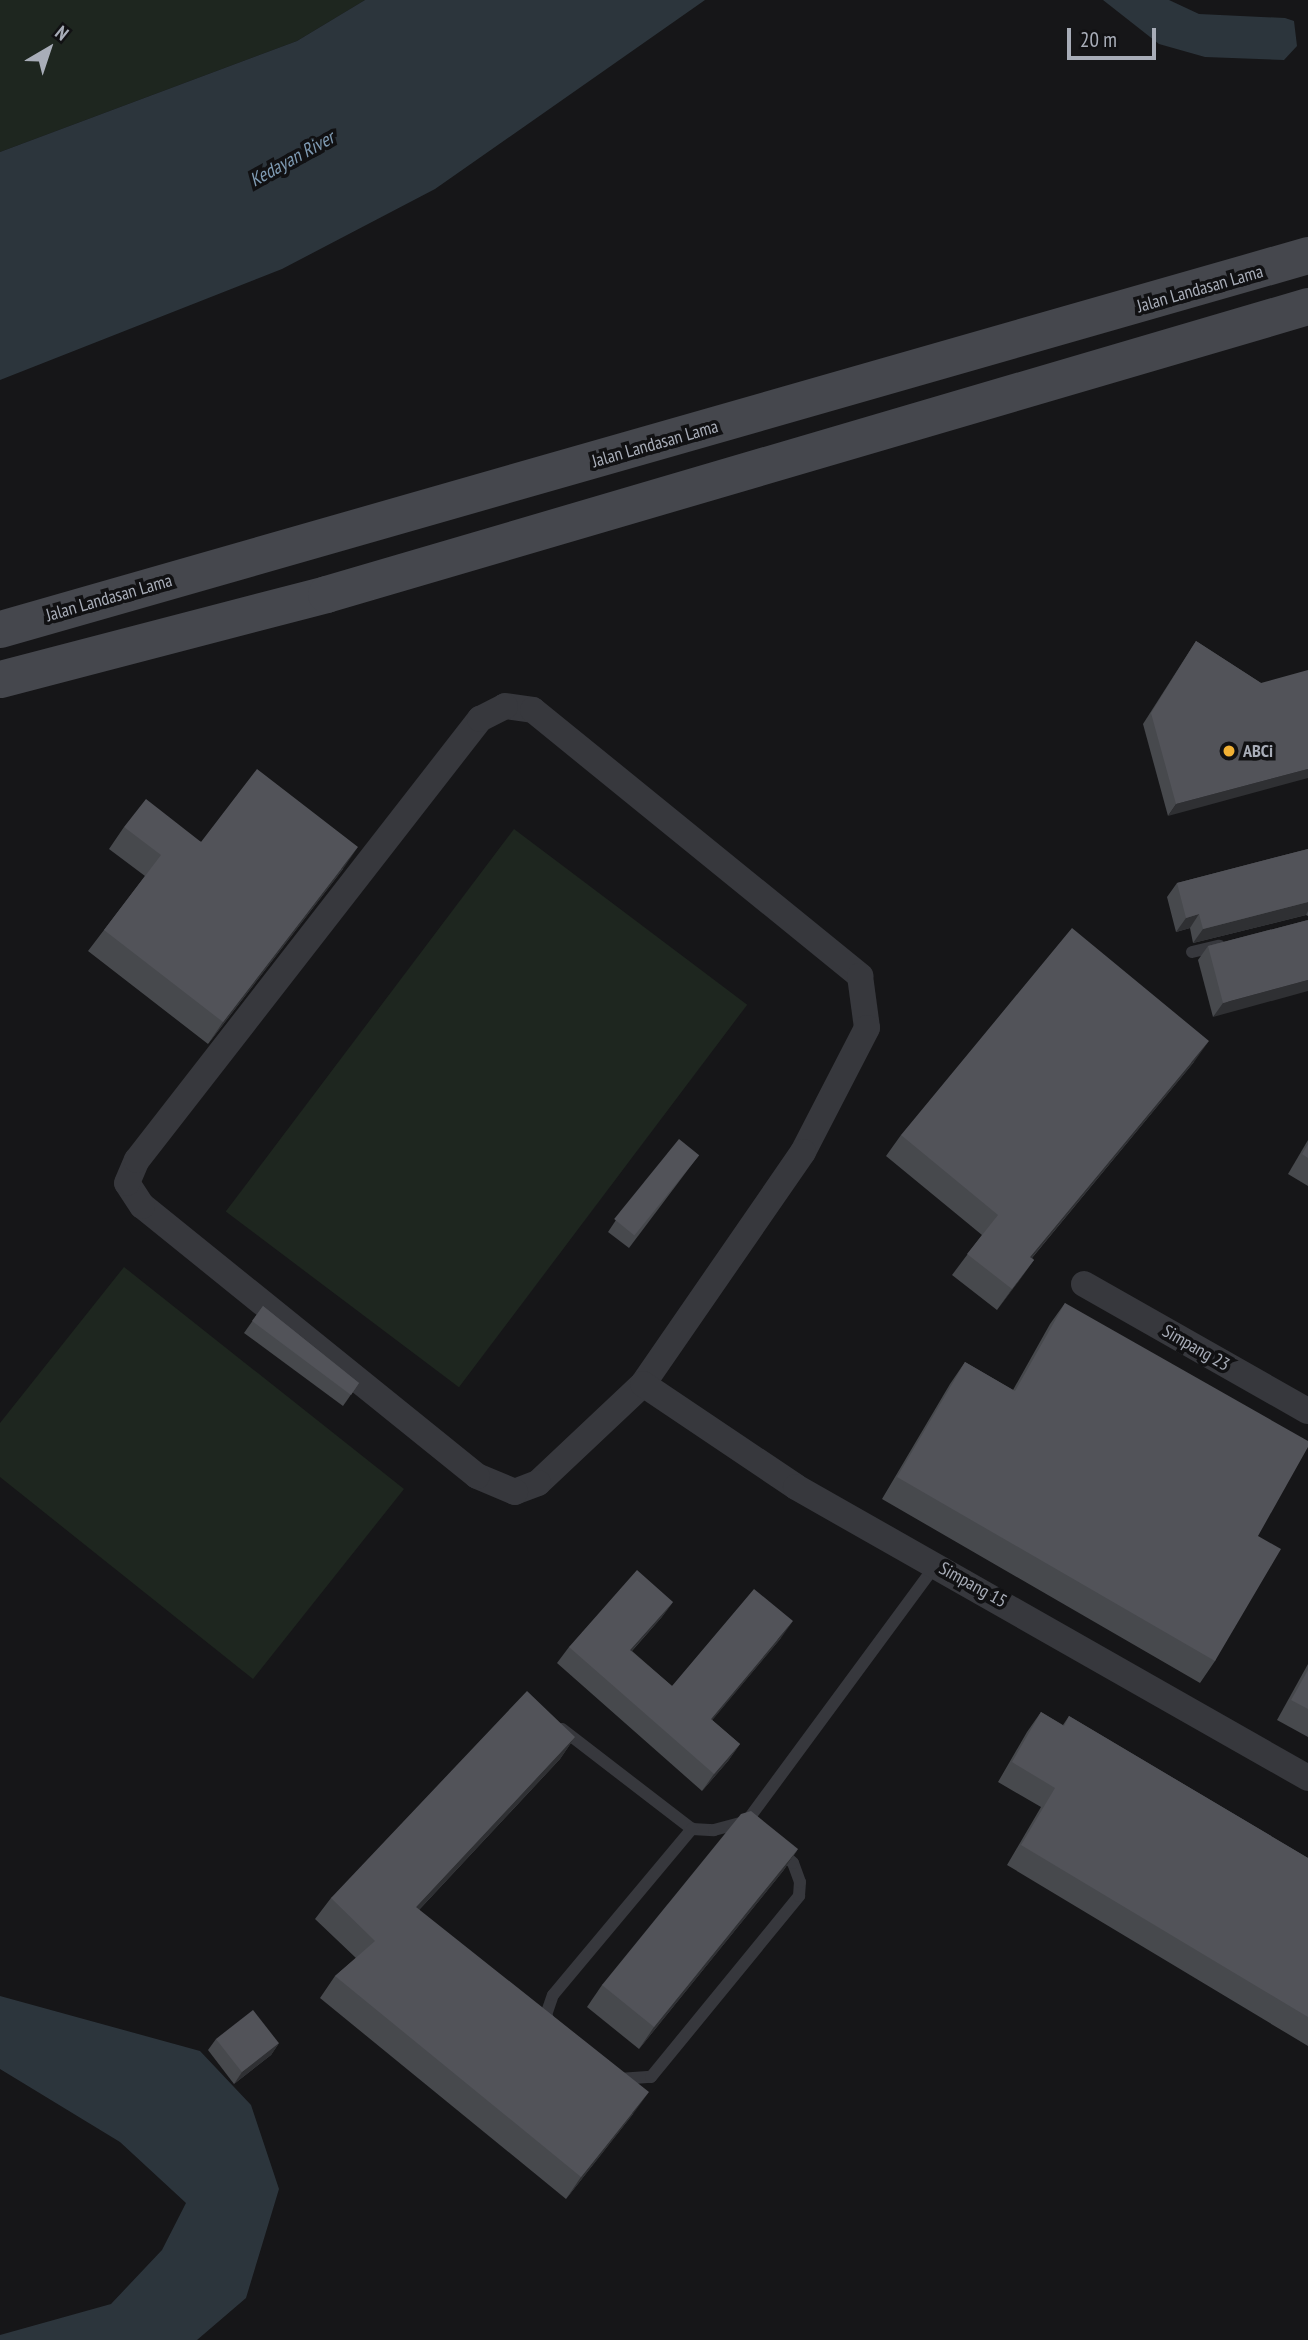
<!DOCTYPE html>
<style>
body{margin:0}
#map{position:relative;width:1308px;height:2340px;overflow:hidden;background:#161618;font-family:"PT Sans Narrow",sans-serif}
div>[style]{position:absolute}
.green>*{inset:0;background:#1e261f;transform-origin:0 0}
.water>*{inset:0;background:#2c353c}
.lane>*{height:12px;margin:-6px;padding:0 6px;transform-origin:6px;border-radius:6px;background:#37383d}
.street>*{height:26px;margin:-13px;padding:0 13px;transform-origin:13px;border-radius:13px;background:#37383d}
.secondary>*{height:37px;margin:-18.5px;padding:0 18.5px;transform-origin:18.5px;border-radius:18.5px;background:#45474d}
.wall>*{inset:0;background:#47494d}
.shaded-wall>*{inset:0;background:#2f3033}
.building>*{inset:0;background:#525359;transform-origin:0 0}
.dots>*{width:19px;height:19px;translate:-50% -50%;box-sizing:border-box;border:4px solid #111113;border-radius:50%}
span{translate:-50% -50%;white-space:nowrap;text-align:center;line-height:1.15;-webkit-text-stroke:7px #111113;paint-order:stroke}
.street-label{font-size:18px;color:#a8adb8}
.poi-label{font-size:18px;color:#a8adb8;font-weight:700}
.left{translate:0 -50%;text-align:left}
.water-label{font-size:19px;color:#7f9bb3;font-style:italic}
.north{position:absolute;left:14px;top:14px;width:70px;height:70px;-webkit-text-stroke:5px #111113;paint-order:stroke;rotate:39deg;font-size:19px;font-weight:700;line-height:28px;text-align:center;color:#a8adb8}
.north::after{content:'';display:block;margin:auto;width:24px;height:32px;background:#a8adb8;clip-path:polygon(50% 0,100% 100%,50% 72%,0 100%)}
.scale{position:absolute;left:1067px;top:28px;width:89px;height:32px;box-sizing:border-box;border:4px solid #a8adb8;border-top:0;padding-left:9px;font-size:21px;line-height:24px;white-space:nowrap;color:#a8adb8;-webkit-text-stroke:5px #111113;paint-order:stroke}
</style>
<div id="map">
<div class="green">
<i style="clip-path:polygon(0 0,365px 0,297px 41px,0 152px)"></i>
<i style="left:514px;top:829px;width:292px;height:479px;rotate:37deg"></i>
<i style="clip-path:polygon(124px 1267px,404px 1489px,253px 1679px,0 1477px,0 1423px)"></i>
</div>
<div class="water">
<i style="clip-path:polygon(365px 0,705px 0,435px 189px,282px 269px,0 380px,0 152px,297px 41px)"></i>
<i style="clip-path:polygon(1103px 0,1169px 0,1199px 14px,1285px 18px,1294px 21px,1297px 46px,1284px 60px,1205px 57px,1159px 44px)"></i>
<i style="clip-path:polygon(0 1996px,200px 2051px,251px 2105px,279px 2189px,246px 2298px,197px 2340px,0 2340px,0 2335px,111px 2304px,162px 2250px,186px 2203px,120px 2142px,0 2069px)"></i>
</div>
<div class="lane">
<i style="left:1192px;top:952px;width:28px;rotate:-13deg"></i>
<i style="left:562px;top:1729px;width:164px;rotate:37.6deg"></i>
<i style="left:692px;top:1829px;width:22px;rotate:3deg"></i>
<i style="left:714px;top:1830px;width:34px;rotate:-15deg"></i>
<i style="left:747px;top:1821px;width:318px;rotate:-53.6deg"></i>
<i style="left:551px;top:2024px;width:10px;rotate:-119deg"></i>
<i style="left:546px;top:2015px;width:21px;rotate:-71deg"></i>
<i style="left:553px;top:1995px;width:217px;rotate:-50.1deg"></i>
<i style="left:619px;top:2079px;width:32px;rotate:-4deg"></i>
<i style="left:651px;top:2077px;width:234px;rotate:-50.7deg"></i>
<i style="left:799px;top:1896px;width:14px;rotate:-86deg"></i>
<i style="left:800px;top:1882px;width:20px;rotate:-110deg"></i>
<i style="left:793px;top:1863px;width:21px;rotate:-137deg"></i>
</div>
<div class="street">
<i style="left:505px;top:706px;width:28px;rotate:8deg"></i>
<i style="left:533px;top:710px;width:422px;rotate:39.1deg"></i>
<i style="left:860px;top:976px;width:52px;rotate:82.3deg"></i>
<i style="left:867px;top:1028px;width:140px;rotate:117.3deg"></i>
<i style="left:803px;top:1152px;width:282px;rotate:124.6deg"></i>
<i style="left:643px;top:1384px;width:144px;rotate:136.7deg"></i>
<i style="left:538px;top:1483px;width:25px;rotate:159deg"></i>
<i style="left:515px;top:1492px;width:41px;rotate:-157.2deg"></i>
<i style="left:477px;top:1476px;width:430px;rotate:-141.1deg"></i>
<i style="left:142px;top:1206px;width:27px;rotate:-123deg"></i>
<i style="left:127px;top:1183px;width:25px;rotate:-67deg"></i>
<i style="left:137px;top:1160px;width:559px;rotate:-52.13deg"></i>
<i style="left:480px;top:719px;width:28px;rotate:-27deg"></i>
<i style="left:1084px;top:1284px;width:257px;rotate:29.6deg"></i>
<i style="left:643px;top:1384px;width:184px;rotate:33.9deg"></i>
<i style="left:796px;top:1487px;width:589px;rotate:29.61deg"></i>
</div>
<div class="secondary">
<i style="left:0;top:629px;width:1360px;rotate:-15.96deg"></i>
<i style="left:0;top:679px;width:337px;rotate:-14.6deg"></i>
<i style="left:326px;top:594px;width:1023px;rotate:-16.35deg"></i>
</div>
<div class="wall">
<i style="clip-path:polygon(1196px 641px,1261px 683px,1168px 816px,1143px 724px)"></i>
<i style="clip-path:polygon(124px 827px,343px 869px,208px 1044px,88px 951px,104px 930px,145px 876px,109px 849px)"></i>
<i style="clip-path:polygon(1308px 849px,1308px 916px,1306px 915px,1193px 943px,1190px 928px,1176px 932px,1167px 897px,1177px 883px)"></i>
<i style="clip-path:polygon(1308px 920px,1213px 1017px,1198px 960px,1208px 946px)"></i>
<i style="clip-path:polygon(1194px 1062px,1032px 1258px,1034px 1260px,997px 1310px,952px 1275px,982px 1235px,886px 1156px,901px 1135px)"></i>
<i style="clip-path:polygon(1308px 1140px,1308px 1186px,1288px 1174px)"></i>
<i style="clip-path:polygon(699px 1155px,629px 1248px,608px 1232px,616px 1220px)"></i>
<i style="clip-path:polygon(1065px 1303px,1258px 1536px,1215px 1661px,1200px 1683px,882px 1499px,950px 1384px,965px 1362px,1013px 1390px,1050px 1324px)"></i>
<i style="clip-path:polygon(263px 1306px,359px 1383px,343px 1406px,244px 1333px)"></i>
<i style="clip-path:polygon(673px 1602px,661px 1618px,632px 1651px,672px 1686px,781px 1638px,712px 1720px,740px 1744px,728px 1761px,702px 1791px,557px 1663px,569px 1647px)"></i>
<i style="clip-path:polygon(1308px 1664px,1308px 1737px,1277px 1720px)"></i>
<i style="clip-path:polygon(1041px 1712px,1063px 1725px,1069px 1716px,1308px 1858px,1308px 2046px,1007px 1865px,1041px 1807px,998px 1782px,1027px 1732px)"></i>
<i style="clip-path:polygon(575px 1737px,560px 1759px,419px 1910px,633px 2114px,566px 2199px,320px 1998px,335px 1976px,356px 1958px,315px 1919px,331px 1898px)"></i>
<i style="clip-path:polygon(798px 1849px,783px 1871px,639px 2049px,587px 2007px,602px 1985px)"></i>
<i style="clip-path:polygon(216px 2039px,279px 2043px,271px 2055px,234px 2084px,208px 2050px)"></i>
</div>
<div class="shaded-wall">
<i style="clip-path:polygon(1308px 769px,1308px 778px,1168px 816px,1176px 804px)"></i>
<i style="clip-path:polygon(358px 847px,343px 869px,208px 1044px,223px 1022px)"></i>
<i style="clip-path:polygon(1308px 902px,1308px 911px,1306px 915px,1193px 943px,1203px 929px)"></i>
<i style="clip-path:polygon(1199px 914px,1190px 928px,1176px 932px,1186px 918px)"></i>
<i style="clip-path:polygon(1308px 980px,1308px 991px,1213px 1017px,1223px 1003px)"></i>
<i style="clip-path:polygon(1209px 1041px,1194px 1062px,1015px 1278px,1030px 1257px)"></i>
<i style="clip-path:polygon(1034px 1260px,1019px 1281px,997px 1310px,1012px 1289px)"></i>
<i style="clip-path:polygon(673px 1602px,661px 1618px,618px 1666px,630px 1650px)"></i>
<i style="clip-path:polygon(793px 1621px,781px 1638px,699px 1736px,711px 1719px)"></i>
<i style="clip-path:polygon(575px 1737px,560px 1759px,401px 1929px,416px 1907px)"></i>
<i style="clip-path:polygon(740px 1744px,728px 1761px,702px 1791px,714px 1774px)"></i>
<i style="clip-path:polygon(798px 1849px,783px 1871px,639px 2049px,654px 2027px)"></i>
<i style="clip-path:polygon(279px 2043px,271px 2055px,234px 2084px,242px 2072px)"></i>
<i style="clip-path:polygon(649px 2092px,633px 2114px,566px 2199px,581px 2177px)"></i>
</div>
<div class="building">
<i style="clip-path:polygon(1196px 641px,1261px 683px,1308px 670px,1308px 769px,1176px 804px,1151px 713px)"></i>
<i style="clip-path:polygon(257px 769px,358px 847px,223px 1022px,104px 930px,161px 855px,124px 827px,146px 799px,201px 842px)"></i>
<i style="clip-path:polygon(1308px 849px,1308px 902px,1203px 929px,1199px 914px,1186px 918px,1177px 883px)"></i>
<i style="clip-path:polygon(1308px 920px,1308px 980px,1223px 1003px,1208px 946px)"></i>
<i style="clip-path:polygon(1072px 928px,1209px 1041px,1030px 1257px,1034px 1260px,1012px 1289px,967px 1254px,998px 1215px,901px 1135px)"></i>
<i style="left:679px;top:1139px;width:26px;height:103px;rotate:39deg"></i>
<i style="clip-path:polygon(1308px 1144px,1308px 1158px,1302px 1154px)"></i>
<i style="clip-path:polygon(1065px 1303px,1308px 1441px,1308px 1447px,1258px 1536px,1281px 1549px,1215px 1661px,897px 1477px,965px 1362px,1015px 1391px)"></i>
<i style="clip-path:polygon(263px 1306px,359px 1383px,351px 1395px,252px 1321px)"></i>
<i style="clip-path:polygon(637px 1570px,673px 1602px,630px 1650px,672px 1686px,754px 1589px,793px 1621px,711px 1719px,740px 1744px,714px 1774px,569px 1647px)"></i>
<i style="clip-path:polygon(1308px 1670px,1308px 1709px,1291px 1700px)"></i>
<i style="clip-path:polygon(527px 1691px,575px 1737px,416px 1907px,649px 2092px,581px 2177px,335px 1976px,375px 1941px,331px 1898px)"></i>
<i style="clip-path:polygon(1041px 1712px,1064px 1726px,1069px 1716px,1308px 1858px,1308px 2017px,1021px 1845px,1055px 1788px,1012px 1762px)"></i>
<i style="clip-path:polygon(751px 1811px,798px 1849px,654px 2027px,602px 1985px,741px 1814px)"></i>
<i style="left:253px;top:2010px;width:42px;height:47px;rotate:52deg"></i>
</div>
<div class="dots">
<i style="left:1229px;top:751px;background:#f2b134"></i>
</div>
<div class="street-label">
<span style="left:1200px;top:289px;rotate:-16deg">Jalan Landasan Lama</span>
<span style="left:655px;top:444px;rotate:-16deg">Jalan Landasan Lama</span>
<span style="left:109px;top:598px;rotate:-16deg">Jalan Landasan Lama</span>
<span style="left:1196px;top:1348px;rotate:30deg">Simpang 23</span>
<span style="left:973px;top:1585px;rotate:29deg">Simpang 15</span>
</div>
<div class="poi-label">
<span class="left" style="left:1243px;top:751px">ABCi</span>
</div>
<div class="water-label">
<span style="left:292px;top:159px;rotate:-29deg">Kedayan River</span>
</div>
<div class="north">N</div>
<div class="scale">20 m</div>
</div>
